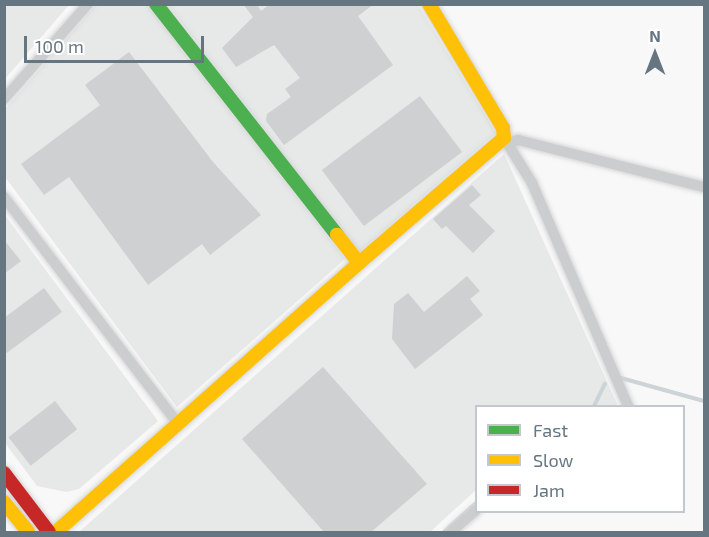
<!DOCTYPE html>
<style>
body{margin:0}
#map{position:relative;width:709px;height:537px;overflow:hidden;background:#f8f8f8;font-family:"Exo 2",sans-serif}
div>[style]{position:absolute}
.built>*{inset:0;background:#e7e8e8}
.stream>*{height:4px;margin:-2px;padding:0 2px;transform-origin:2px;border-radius:2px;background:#ccd4d7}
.building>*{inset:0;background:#cfd0d1;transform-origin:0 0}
.roads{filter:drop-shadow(0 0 2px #d4d5d6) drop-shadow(0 0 2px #d4d5d6)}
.street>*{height:10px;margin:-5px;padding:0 5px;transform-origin:5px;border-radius:5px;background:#cbcdce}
.fast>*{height:14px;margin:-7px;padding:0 7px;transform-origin:7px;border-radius:7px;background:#4caf50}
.slow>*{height:14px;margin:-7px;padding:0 7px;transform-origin:7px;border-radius:7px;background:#ffc107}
.jam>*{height:14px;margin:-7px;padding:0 7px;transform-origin:7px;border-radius:7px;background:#c62828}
span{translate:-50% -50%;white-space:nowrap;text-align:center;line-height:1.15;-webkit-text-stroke:6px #fff;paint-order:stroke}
.frame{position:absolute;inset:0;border:6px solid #667681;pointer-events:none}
.legend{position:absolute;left:475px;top:405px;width:210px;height:108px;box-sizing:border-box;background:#fff;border:2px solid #c2c8cd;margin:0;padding:8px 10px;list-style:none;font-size:18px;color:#667681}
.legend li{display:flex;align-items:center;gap:12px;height:30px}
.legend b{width:30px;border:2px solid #c2c8cd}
.north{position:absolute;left:625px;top:24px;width:60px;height:60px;-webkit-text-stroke:4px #fff;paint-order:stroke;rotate:0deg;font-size:16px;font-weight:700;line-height:24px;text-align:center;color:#667681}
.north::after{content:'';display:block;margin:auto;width:21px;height:27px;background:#667681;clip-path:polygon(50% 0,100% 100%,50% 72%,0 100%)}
.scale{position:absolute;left:24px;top:36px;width:180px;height:27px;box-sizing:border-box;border:3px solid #667681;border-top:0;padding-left:8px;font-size:18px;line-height:21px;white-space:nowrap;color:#667681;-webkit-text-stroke:4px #fff;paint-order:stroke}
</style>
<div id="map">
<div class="built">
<i style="clip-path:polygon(5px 4px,69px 5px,5px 79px,4px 5px)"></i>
<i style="clip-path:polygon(96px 5px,147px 5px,345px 259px,177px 407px,5px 177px,5px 109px)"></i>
<i style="clip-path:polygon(168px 5px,418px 5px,496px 133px,359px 252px)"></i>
<i style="clip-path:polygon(504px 154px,618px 406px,476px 406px,476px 490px,430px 532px,79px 532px)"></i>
<i style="clip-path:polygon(4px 214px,158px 421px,79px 489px,66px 492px,37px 486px,5px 443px)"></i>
</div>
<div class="stream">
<i style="left:621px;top:378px;width:86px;rotate:15.5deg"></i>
<i style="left:594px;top:406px;width:25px;rotate:-64deg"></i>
<i style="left:444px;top:532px;width:43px;rotate:-42.2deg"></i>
</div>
<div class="building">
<i style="clip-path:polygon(243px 4px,257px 4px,261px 11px,270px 4px,374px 4px,358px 16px,393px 65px,284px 145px,266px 121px,267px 114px,291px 97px,285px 89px,300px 78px,274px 45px,236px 67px,222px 48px,253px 17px)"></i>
<i style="clip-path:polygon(129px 52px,213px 162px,261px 215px,210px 255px,202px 244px,148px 285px,69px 177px,44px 195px,21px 164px,100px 105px,85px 85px)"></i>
<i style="left:420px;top:96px;width:70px;height:123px;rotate:53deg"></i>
<i style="clip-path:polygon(472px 185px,481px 195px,469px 205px,495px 231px,473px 253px,446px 226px,442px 229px,433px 219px)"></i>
<i style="clip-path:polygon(4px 240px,21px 261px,4px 274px)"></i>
<i style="clip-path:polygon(467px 276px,480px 291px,470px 299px,483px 315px,415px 369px,392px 339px,394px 304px,408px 293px,424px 312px)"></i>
<i style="clip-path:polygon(44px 288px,62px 312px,4px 355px,4px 318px)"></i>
<i style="clip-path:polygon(323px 367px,427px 484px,371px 532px,324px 532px,242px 439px)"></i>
<i style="left:55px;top:401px;width:36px;height:59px;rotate:52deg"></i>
</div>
<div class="roads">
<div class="street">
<i style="left:4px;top:99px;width:127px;rotate:-48.5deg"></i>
<i style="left:504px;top:138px;width:53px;rotate:58.1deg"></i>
<i style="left:532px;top:183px;width:243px;rotate:66.7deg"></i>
<i style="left:510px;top:143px;width:9px;rotate:-21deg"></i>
<i style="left:518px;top:140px;width:192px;rotate:14.2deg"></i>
<i style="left:4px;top:197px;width:287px;rotate:52.5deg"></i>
<i style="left:451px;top:532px;width:33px;rotate:-41deg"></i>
</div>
<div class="fast">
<i style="left:156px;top:4px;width:293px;rotate:51.9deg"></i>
</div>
<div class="slow">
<i style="left:359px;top:263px;width:191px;rotate:-40.8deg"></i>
<i style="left:504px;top:138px;width:10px;rotate:-96deg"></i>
<i style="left:503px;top:128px;width:144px;rotate:-120.8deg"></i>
<i style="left:4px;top:502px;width:38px;rotate:51deg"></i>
<i style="left:56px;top:532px;width:405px;rotate:-41.6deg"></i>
<i style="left:359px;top:263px;width:36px;rotate:-128deg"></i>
</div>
<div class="jam">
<i style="left:4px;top:473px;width:74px;rotate:52.7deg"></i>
</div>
</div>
<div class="frame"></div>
<ul class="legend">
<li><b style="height:8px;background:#4caf50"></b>Fast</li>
<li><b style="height:8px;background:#ffc107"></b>Slow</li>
<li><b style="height:8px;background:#c62828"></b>Jam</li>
</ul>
<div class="north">N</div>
<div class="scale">100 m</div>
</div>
